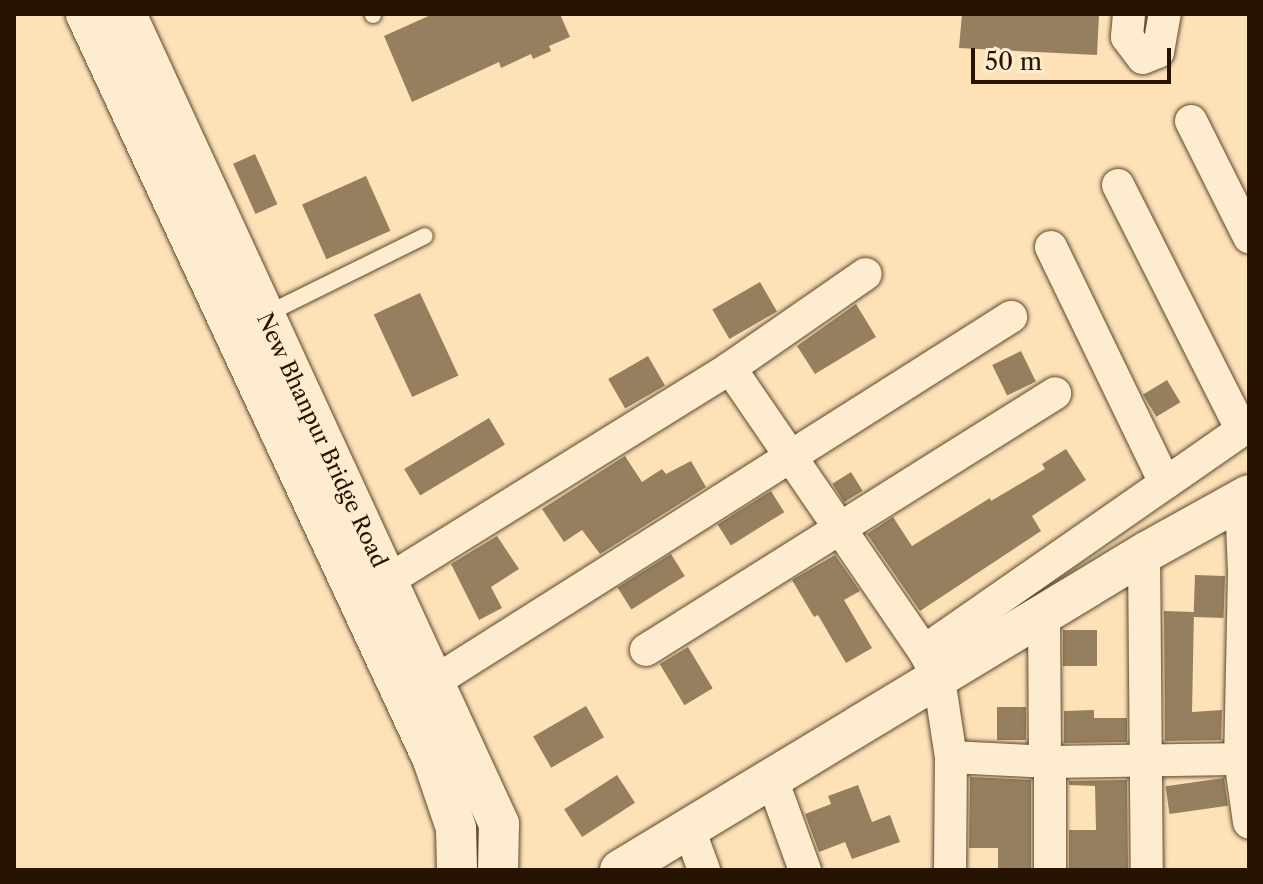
<!DOCTYPE html>
<style>
body{margin:0}
#map{position:relative;width:1263px;height:884px;overflow:hidden;background:#fee2b7;font-family:"Libre Caslon Text",serif}
div>[style]{position:absolute}
.building>*{inset:0;background:#967f5f;transform-origin:0 0}
.roads{filter:drop-shadow(0 0 2px #5c472e) drop-shadow(0 0 2px #5c472e)}
.service>*{height:16px;margin:-8px;padding:0 8px;transform-origin:8px;border-radius:8px;background:#feecd0}
.minor>*{height:32px;margin:-16px;padding:0 16px;transform-origin:16px;border-radius:16px;background:#feecd0}
.tertiary>*{height:40px;margin:-20px;padding:0 20px;transform-origin:20px;border-radius:20px;background:#feecd0}
span{translate:-50% -50%;white-space:nowrap;text-align:center;line-height:1.15;-webkit-text-stroke:8px #feecd0;paint-order:stroke}
.street-label{font-size:22px;color:#261300}
.frame{position:absolute;inset:0;border:16px solid #261300;pointer-events:none}
.scale{position:absolute;left:971px;top:48px;width:200px;height:36px;box-sizing:border-box;border:4px solid #261300;border-top:0;padding-left:10px;font-size:24px;line-height:28px;white-space:nowrap;color:#261300;-webkit-text-stroke:6px #feecd0;paint-order:stroke}
</style>
<div id="map">
<div class="building">
<i style="clip-path:polygon(433px 14px,560px 14px,570px 37px,549px 46px,551px 51px,533px 59px,531px 54px,501px 68px,499px 62px,412px 102px,384px 36px)"></i>
<i style="clip-path:polygon(962px 14px,1099px 14px,1097px 55px,959px 48px)"></i>
<i style="left:255px;top:154px;width:55px;height:24px;rotate:66deg"></i>
<i style="left:366px;top:176px;width:60px;height:70px;rotate:66deg"></i>
<i style="left:760px;top:282px;width:34px;height:55px;rotate:60deg"></i>
<i style="left:420px;top:293px;width:91px;height:51px;rotate:65deg"></i>
<i style="clip-path:polygon(856px 304px,876px 337px,815px 374px,797px 346px)"></i>
<i style="left:1021px;top:351px;width:34px;height:32px;rotate:64deg"></i>
<i style="left:648px;top:356px;width:34px;height:46px;rotate:60deg"></i>
<i style="left:1167px;top:380px;width:26px;height:28px;rotate:59deg"></i>
<i style="left:489px;top:418px;width:31px;height:99px;rotate:59deg"></i>
<i style="clip-path:polygon(1066px 449px,1086px 480px,1032px 516px,1041px 531px,920px 611px,867px 534px,893px 517px,912px 546px,990px 498px,991px 501px,1045px 469px,1042px 464px)"></i>
<i style="clip-path:polygon(625px 456px,642px 482px,662px 469px,666px 474px,691px 461px,706px 487px,600px 554px,582px 530px,564px 542px,542px 509px)"></i>
<i style="left:851px;top:472px;width:22px;height:22px;rotate:58deg"></i>
<i style="left:771px;top:491px;width:25px;height:63px;rotate:58deg"></i>
<i style="clip-path:polygon(497px 536px,519px 569px,491px 587px,502px 608px,479px 620px,451px 564px)"></i>
<i style="left:671px;top:554px;width:26px;height:63px;rotate:58deg"></i>
<i style="clip-path:polygon(835px 555px,860px 591px,844px 600px,872px 648px,846px 663px,818px 615px,814px 617px,792px 580px)"></i>
<i style="left:1195px;top:575px;width:30px;height:42px;rotate:2deg"></i>
<i style="clip-path:polygon(1164px 611px,1194px 612px,1192px 712px,1222px 710px,1221px 740px,1165px 741px)"></i>
<i style="left:1063px;top:630px;width:34px;height:36px"></i>
<i style="left:688px;top:647px;width:48px;height:33px;rotate:59deg"></i>
<i style="left:586px;top:706px;width:36px;height:61px;rotate:60deg"></i>
<i style="left:997px;top:707px;width:29px;height:33px"></i>
<i style="clip-path:polygon(1094px 710px,1094px 718px,1127px 718px,1127px 742px,1064px 743px,1064px 711px)"></i>
<i style="left:617px;top:775px;width:33px;height:63px;rotate:57deg"></i>
<i style="clip-path:polygon(970px 777px,1031px 780px,1031px 870px,998px 870px,998px 848px,969px 848px)"></i>
<i style="left:1224px;top:778px;width:28px;height:59px;rotate:82deg"></i>
<i style="clip-path:polygon(1127px 780px,1128px 868px,1069px 868px,1069px 830px,1096px 830px,1095px 786px,1069px 785px,1069px 781px)"></i>
<i style="clip-path:polygon(858px 785px,872px 822px,890px 815px,900px 842px,852px 859px,845px 842px,819px 852px,805px 814px,831px 804px,828px 796px)"></i>
</div>
<div class="roads">
<div class="service">
<i style="left:373px;top:14px;width:1px;rotate:90deg"></i>
<i style="left:265px;top:315px;width:178px;rotate:-26.3deg"></i>
</div>
<div class="minor">
<i style="left:1129px;top:14px;width:23px;rotate:95deg"></i>
<i style="left:1127px;top:37px;width:26px;rotate:53deg"></i>
<i style="left:1143px;top:58px;width:16px;rotate:-22deg"></i>
<i style="left:1158px;top:52px;width:39px;rotate:-80deg"></i>
<i style="left:1191px;top:121px;width:130px;rotate:63.4deg"></i>
<i style="left:1118px;top:185px;width:275px;rotate:63.2deg"></i>
<i style="left:1051px;top:247px;width:262px;rotate:64.2deg"></i>
<i style="left:730px;top:368px;width:343px;rotate:55.6deg"></i>
<i style="left:924px;top:651px;width:32px;rotate:62deg"></i>
<i style="left:939px;top:679px;width:79px;rotate:81.3deg"></i>
<i style="left:951px;top:757px;width:113px;rotate:90.5deg"></i>
<i style="left:1241px;top:500px;width:73px;rotate:87.6deg"></i>
<i style="left:1244px;top:573px;width:186px;rotate:91.2deg"></i>
<i style="left:1240px;top:759px;width:64px;rotate:81.9deg"></i>
<i style="left:1144px;top:554px;width:316px;rotate:89.5deg"></i>
<i style="left:387px;top:581px;width:404px;rotate:-31.8deg"></i>
<i style="left:730px;top:368px;width:165px;rotate:-34.7deg"></i>
<i style="left:1044px;top:615px;width:146px;rotate:89.6deg"></i>
<i style="left:646px;top:650px;width:483px;rotate:-32.1deg"></i>
<i style="left:924px;top:651px;width:396px;rotate:-34.8deg"></i>
<i style="left:434px;top:682px;width:683px;rotate:-32.32deg"></i>
<i style="left:951px;top:757px;width:99px;rotate:2.9deg"></i>
<i style="left:1050px;top:762px;width:199px;rotate:-0.9deg"></i>
<i style="left:1050px;top:762px;width:108px;rotate:90deg"></i>
<i style="left:772px;top:779px;width:97px;rotate:70.1deg"></i>
<i style="left:689px;top:829px;width:44px;rotate:69.9deg"></i>
</div>
<div class="tertiary">
<i style="left:86px;top:14px;width:823px;rotate:65.05deg"></i>
<i style="left:433px;top:760px;width:72px;rotate:71.3deg"></i>
<i style="left:456px;top:828px;width:42px;rotate:88.6deg"></i>
<i style="left:126px;top:14px;width:892px;rotate:65.27deg"></i>
<i style="left:499px;top:824px;width:46px;rotate:91.2deg"></i>
<i style="left:620px;top:870px;width:617px;rotate:-31.14deg"></i>
<i style="left:1148px;top:551px;width:115px;rotate:-29deg"></i>
</div>
</div>
<div class="street-label">
<span style="left:322px;top:440px;rotate:65deg">New Bhanpur Bridge Road</span>
</div>
<div class="frame"></div>
<div class="scale">50 m</div>
</div>
